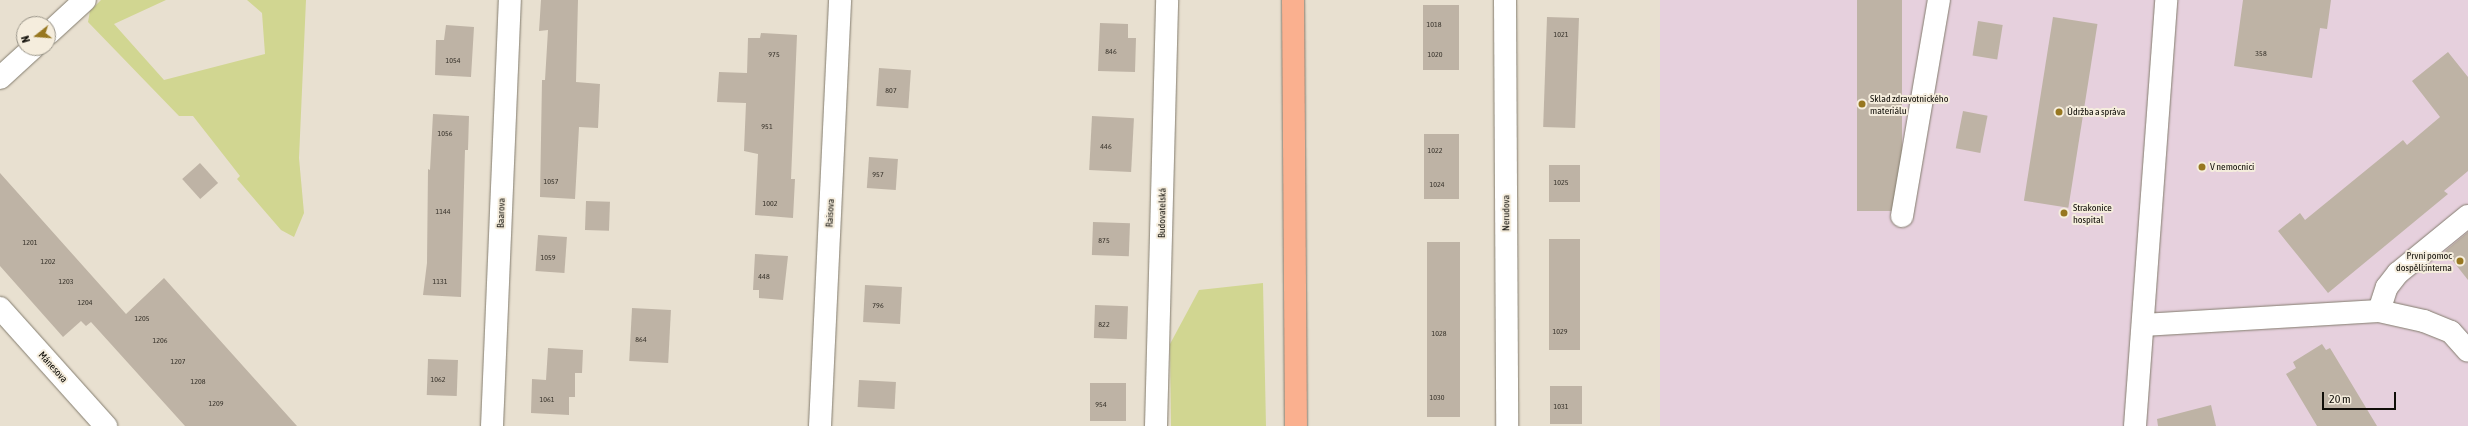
<!DOCTYPE html>
<meta charset="utf-8">
<style>
body{margin:0}
#map{position:relative;width:2468px;height:426px;overflow:hidden;background:#e8e0d0;font-family:"Asap Condensed",sans-serif}
div>[style]{position:absolute}
.medical>*{inset:0;background:#e6d0dd;transform-origin:0 0}
.green>*{inset:0;background:#d1d691}
.building>*{inset:0;background:#beb3a5;transform-origin:0 0}
.roads{filter:drop-shadow(0 0 1px #837c6e) drop-shadow(0 0 1px #837c6e)}
.minor>*{height:22px;margin:-11px;padding:0 11px;transform-origin:11px;border-radius:11px;background:#fff}
.major>*{height:22px;margin:-11px;padding:0 11px;transform-origin:11px;border-radius:11px;background:#fab08f}
.dots>*{width:11px;height:11px;translate:-50% -50%;box-sizing:border-box;border:2px solid #f5eddd;border-radius:50%}
span{translate:-50% -50%;white-space:nowrap;text-align:center;line-height:1.15;-webkit-text-stroke:4px #f5eddd;paint-order:stroke}
.number-label{font-size:8px;color:#3c372f}
.number-label span{-webkit-text-stroke-width:0}
.poi-label{font-size:10px;color:#100e08}
.left{translate:0 -50%;text-align:left}
.right{translate:-100% -50%;text-align:right}
.street-label{font-size:10px;color:#100e08}
.north{position:absolute;left:16px;top:16px;width:40px;height:40px;box-sizing:border-box;background:#f5eddd;border:1px solid #999488;border-radius:50%;rotate:253deg;font-size:11px;font-weight:700;line-height:16px;text-align:center;color:#100e08}
.north::after{content:'';display:block;margin:auto;width:14px;height:18px;background:#977720;clip-path:polygon(50% 0,100% 100%,50% 72%,0 100%)}
.scale{position:absolute;left:2322px;top:392px;width:74px;height:18px;box-sizing:border-box;border:2px solid #100e08;border-top:0;padding-left:5px;font-size:12px;line-height:14px;white-space:nowrap;color:#100e08;-webkit-text-stroke:3px #f5eddd;paint-order:stroke}
</style>
<div id="map">
<div class="medical">
<i style="left:1660px;top:0;width:808px;height:426px"></i>
</div>
<div class="green">
<i style="clip-path:polygon(101px 0,166px 0,114px 24px,164px 80px,265px 54px,262px 13px,247px 0,306px 0,299px 158px,304px 213px,294px 237px,281px 230px,237px 179px,240px 176px,193px 116px,179px 116px,88px 22px,90px 11px)"></i>
<i style="clip-path:polygon(1263px 283px,1266px 426px,1171px 426px,1170px 344px,1199px 290px)"></i>
</div>
<div class="building">
<i style="clip-path:polygon(541px 0,578px 0,576px 82px,600px 84px,598px 128px,579px 127px,575px 199px,540px 197px,542px 80px,545px 80px,548px 30px,539px 31px)"></i>
<i style="left:1857px;top:0;width:45px;height:211px"></i>
<i style="clip-path:polygon(2243px 0,2331px 0,2327px 29px,2320px 28px,2312px 78px,2234px 66px)"></i>
<i style="left:1423px;top:5px;width:36px;height:65px"></i>
<i style="left:1547px;top:17px;width:32px;height:110px;rotate:2deg"></i>
<i style="left:2053px;top:17px;width:45px;height:186px;rotate:9deg"></i>
<i style="left:1978px;top:21px;width:25px;height:35px;rotate:9deg"></i>
<i style="clip-path:polygon(1100px 23px,1128px 24px,1128px 38px,1136px 38px,1135px 72px,1098px 71px)"></i>
<i style="clip-path:polygon(446px 25px,474px 27px,471px 77px,435px 75px,436px 40px,444px 40px)"></i>
<i style="clip-path:polygon(761px 33px,797px 35px,791px 179px,795px 179px,793px 218px,755px 215px,758px 154px,744px 151px,746px 103px,717px 102px,719px 72px,747px 73px,748px 38px,760px 38px)"></i>
<i style="clip-path:polygon(2448px 52px,2468px 77px,2468px 171px,2444px 191px,2448px 194px,2328px 293px,2278px 231px,2300px 213px,2305px 220px,2403px 140px,2407px 145px,2440px 117px,2412px 81px)"></i>
<i style="left:879px;top:68px;width:32px;height:38px;rotate:4deg"></i>
<i style="left:1963px;top:111px;width:25px;height:38px;rotate:11deg"></i>
<i style="clip-path:polygon(433px 114px,469px 116px,468px 150px,465px 150px,461px 297px,423px 295px,427px 263px,428px 169px,430px 170px)"></i>
<i style="left:1092px;top:116px;width:42px;height:54px;rotate:3deg"></i>
<i style="left:1424px;top:134px;width:35px;height:65px"></i>
<i style="left:869px;top:157px;width:29px;height:31px;rotate:4deg"></i>
<i style="left:200px;top:163px;width:27px;height:24px;rotate:48deg"></i>
<i style="left:1549px;top:165px;width:31px;height:37px"></i>
<i style="clip-path:polygon(0 173px,126px 314px,164px 278px,297px 426px,185px 426px,91px 322px,86px 326px,81px 321px,63px 337px,0 266px)"></i>
<i style="left:586px;top:201px;width:24px;height:29px;rotate:2deg"></i>
<i style="left:1093px;top:222px;width:37px;height:33px;rotate:2deg"></i>
<i style="clip-path:polygon(2468px 232px,2468px 280px,2445px 251px)"></i>
<i style="left:538px;top:235px;width:29px;height:36px;rotate:4deg"></i>
<i style="left:1549px;top:239px;width:31px;height:111px"></i>
<i style="left:1427px;top:242px;width:33px;height:175px"></i>
<i style="clip-path:polygon(755px 254px,788px 256px,783px 300px,759px 298px,759px 290px,753px 290px)"></i>
<i style="left:865px;top:285px;width:37px;height:37px;rotate:3deg"></i>
<i style="left:1095px;top:305px;width:33px;height:33px;rotate:2deg"></i>
<i style="left:632px;top:308px;width:39px;height:53px;rotate:3deg"></i>
<i style="clip-path:polygon(2322px 344px,2326px 350px,2330px 348px,2377px 426px,2317px 426px,2286px 374px,2296px 368px,2293px 362px)"></i>
<i style="clip-path:polygon(548px 348px,583px 350px,582px 373px,575px 373px,575px 397px,569px 397px,569px 415px,531px 413px,532px 379px,546px 380px)"></i>
<i style="left:428px;top:359px;width:30px;height:36px;rotate:2deg"></i>
<i style="left:859px;top:380px;width:37px;height:27px;rotate:3deg"></i>
<i style="left:1090px;top:383px;width:36px;height:38px"></i>
<i style="left:1582px;top:386px;width:38px;height:32px;rotate:90deg"></i>
<i style="clip-path:polygon(2211px 405px,2216px 426px,2158px 426px,2157px 419px)"></i>
</div>
<div class="roads">
<div class="minor">
<i style="left:1505px;top:0;width:426px;rotate:89.7deg"></i>
<i style="left:48px;top:34px;width:50px;rotate:-42.6deg"></i>
<i style="left:0;top:78px;width:45px;rotate:-42.3deg"></i>
<i style="left:1902px;top:216px;width:219px;rotate:-80.3deg"></i>
<i style="left:0;top:308px;width:159px;rotate:48.1deg"></i>
<i style="left:2379px;top:311px;width:25px;rotate:-72deg"></i>
<i style="left:2387px;top:287px;width:18px;rotate:-52deg"></i>
<i style="left:2398px;top:273px;width:90px;rotate:-39.2deg"></i>
<i style="left:2143px;top:325px;width:236px;rotate:-3.4deg"></i>
<i style="left:2379px;top:311px;width:46px;rotate:12.5deg"></i>
<i style="left:2424px;top:321px;width:29px;rotate:22deg"></i>
<i style="left:2451px;top:332px;width:25px;rotate:48deg"></i>
<i style="left:492px;top:426px;width:426px;rotate:-87.6deg"></i>
<i style="left:820px;top:426px;width:426px;rotate:-87.3deg"></i>
<i style="left:1156px;top:426px;width:426px;rotate:-88.5deg"></i>
<i style="left:2135px;top:426px;width:427px;rotate:-85.8deg"></i>
</div>
<div class="major">
<i style="left:1293px;top:0;width:426px;rotate:89.6deg"></i>
</div>
</div>
<div class="dots">
<i style="left:1862px;top:104px;background:#977720"></i>
<i style="left:2059px;top:112px;background:#977720"></i>
<i style="left:2202px;top:167px;background:#977720"></i>
<i style="left:2064px;top:213px;background:#977720"></i>
<i style="left:2460px;top:261px;background:#977720"></i>
</div>
<div class="number-label">
<span style="left:1434px;top:25px">1018</span>
<span style="left:1561px;top:35px">1021</span>
<span style="left:1111px;top:52px">846</span>
<span style="left:2261px;top:54px">358</span>
<span style="left:774px;top:55px">975</span>
<span style="left:1435px;top:55px">1020</span>
<span style="left:453px;top:61px">1054</span>
<span style="left:891px;top:91px">807</span>
<span style="left:767px;top:127px">951</span>
<span style="left:445px;top:134px">1056</span>
<span style="left:1106px;top:147px">446</span>
<span style="left:1435px;top:151px">1022</span>
<span style="left:878px;top:175px">957</span>
<span style="left:551px;top:182px">1057</span>
<span style="left:1561px;top:183px">1025</span>
<span style="left:1437px;top:185px">1024</span>
<span style="left:770px;top:204px">1002</span>
<span style="left:443px;top:212px">1144</span>
<span style="left:1104px;top:241px">875</span>
<span style="left:30px;top:243px">1201</span>
<span style="left:548px;top:258px">1059</span>
<span style="left:48px;top:262px">1202</span>
<span style="left:764px;top:277px">448</span>
<span style="left:66px;top:282px">1203</span>
<span style="left:440px;top:282px">1131</span>
<span style="left:85px;top:303px">1204</span>
<span style="left:878px;top:306px">796</span>
<span style="left:142px;top:319px">1205</span>
<span style="left:1104px;top:325px">822</span>
<span style="left:1560px;top:332px">1029</span>
<span style="left:1439px;top:334px">1028</span>
<span style="left:641px;top:340px">864</span>
<span style="left:160px;top:341px">1206</span>
<span style="left:178px;top:362px">1207</span>
<span style="left:438px;top:380px">1062</span>
<span style="left:198px;top:382px">1208</span>
<span style="left:1437px;top:398px">1030</span>
<span style="left:547px;top:400px">1061</span>
<span style="left:216px;top:404px">1209</span>
<span style="left:1101px;top:405px">954</span>
<span style="left:1561px;top:407px">1031</span>
</div>
<div class="poi-label">
<span class="left" style="left:1870px;top:104px">Sklad zdravotnického<br>materiálu</span>
<span class="left" style="left:2067px;top:112px">Údržba a správa</span>
<span class="left" style="left:2210px;top:167px">V nemocnici</span>
<span class="left" style="left:2073px;top:213px">Strakonice<br>hospital</span>
<span class="right" style="left:2452px;top:261px">První pomoc<br>dospělí;interna</span>
</div>
<div class="street-label">
<span style="left:501px;top:213px;rotate:-88deg">Baarova</span>
<span style="left:830px;top:213px;rotate:-87deg">Raisova</span>
<span style="left:1162px;top:213px;rotate:-89deg">Budovatelská</span>
<span style="left:1506px;top:213px;rotate:-90deg">Nerudova</span>
<span style="left:53px;top:367px;rotate:48deg">Mánesova</span>
</div>
<div class="north">N</div>
<div class="scale">20 m</div>
</div>
